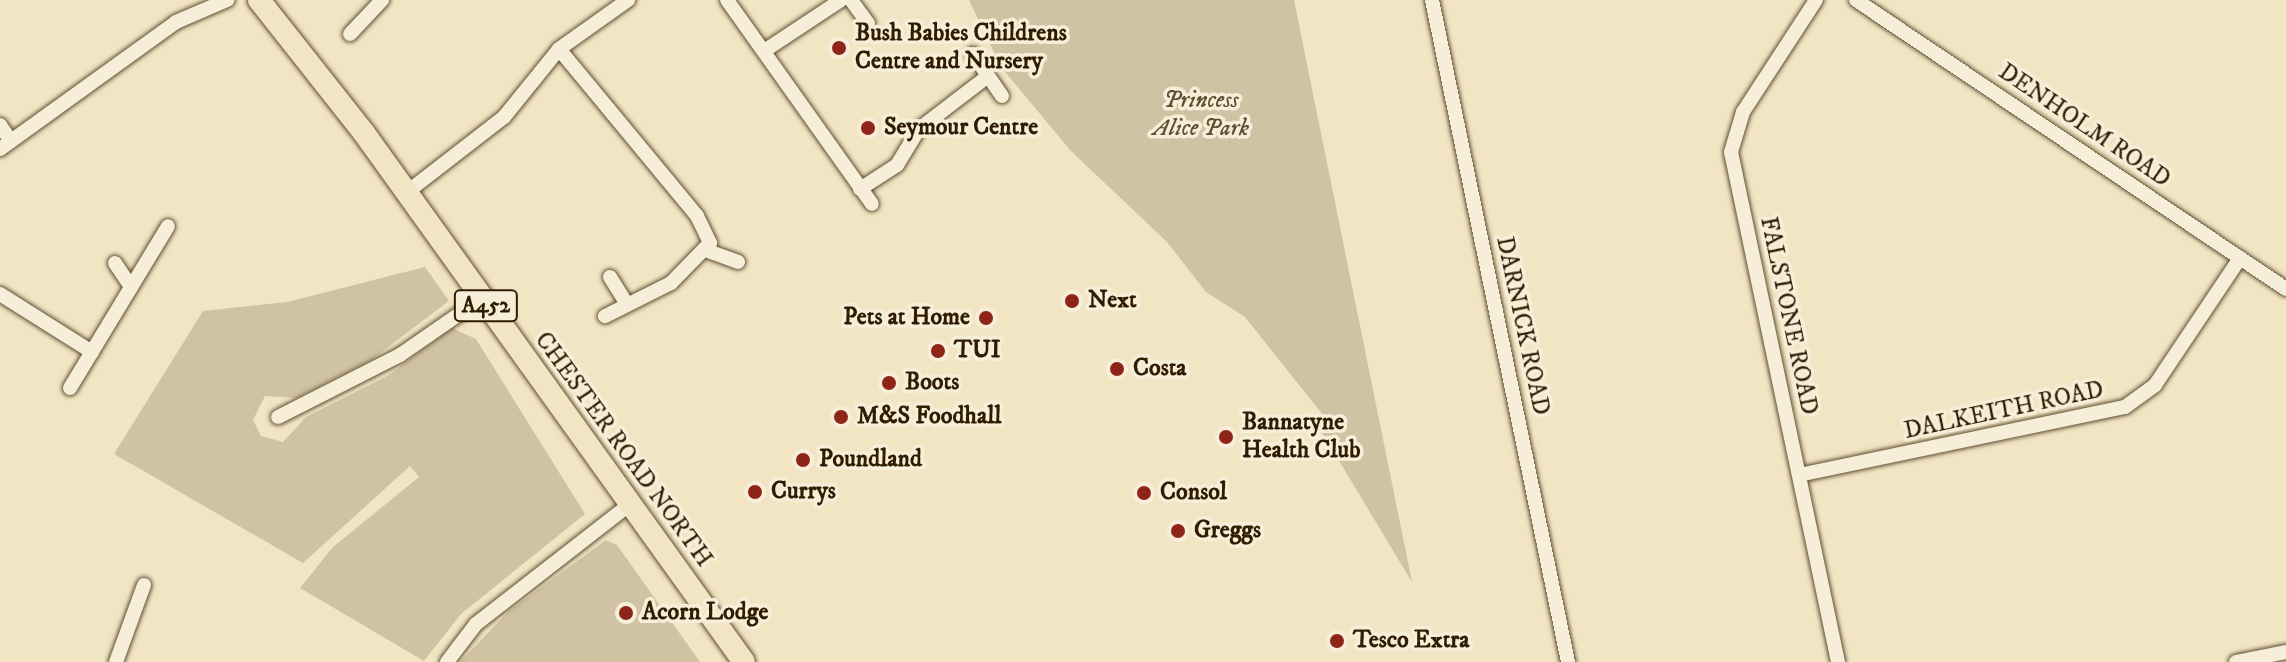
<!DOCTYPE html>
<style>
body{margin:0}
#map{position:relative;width:2286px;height:662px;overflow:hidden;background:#f1e5c4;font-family:"IM FELL DW Pica",serif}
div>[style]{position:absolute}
.green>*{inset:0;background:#d0c3a3}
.roads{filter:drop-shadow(0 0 2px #604e31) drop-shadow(0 0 2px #604e31)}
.minor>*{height:14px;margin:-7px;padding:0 7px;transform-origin:7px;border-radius:7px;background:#f6eed9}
.trunk>*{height:22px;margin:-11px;padding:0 11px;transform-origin:11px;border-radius:11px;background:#f1e5c4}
.dots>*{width:22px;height:22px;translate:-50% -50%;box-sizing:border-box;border:4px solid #f6eed9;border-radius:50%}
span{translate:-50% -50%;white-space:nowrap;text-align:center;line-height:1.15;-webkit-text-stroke:7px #f6eed9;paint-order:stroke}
.shield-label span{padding:2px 6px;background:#f6eed9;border:2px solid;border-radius:6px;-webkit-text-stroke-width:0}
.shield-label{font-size:22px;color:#301c00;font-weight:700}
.poi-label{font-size:24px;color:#301c00;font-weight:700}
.left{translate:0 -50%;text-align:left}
.right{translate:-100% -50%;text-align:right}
.park-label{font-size:24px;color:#604e31;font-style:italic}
.street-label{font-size:24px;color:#301c00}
</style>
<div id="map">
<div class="green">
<i style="clip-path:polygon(969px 0,1294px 0,1412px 582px,1318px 426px,1323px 415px,1245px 317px,1206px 292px,1167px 242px,1071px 151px,1001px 67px)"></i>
<i style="clip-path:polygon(425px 267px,449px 301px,371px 360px,296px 398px,265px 396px,253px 420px,261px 436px,283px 442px,306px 417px,389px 375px,452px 328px,476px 339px,585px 514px,461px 614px,424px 661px,300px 588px,333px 547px,419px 477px,410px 466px,303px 563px,114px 454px,203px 311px,287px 302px)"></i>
<i style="clip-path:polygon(606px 540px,617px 545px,700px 662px,460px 662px,509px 611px)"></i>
</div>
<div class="roads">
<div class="minor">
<i style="left:727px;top:0;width:250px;rotate:54.6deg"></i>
<i style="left:851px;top:0;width:29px;rotate:54deg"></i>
<i style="left:1432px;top:0;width:676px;rotate:78.39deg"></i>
<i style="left:1816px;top:0;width:134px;rotate:123.1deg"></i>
<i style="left:1743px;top:112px;width:42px;rotate:106.7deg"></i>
<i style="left:1731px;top:152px;width:521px;rotate:78.15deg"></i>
<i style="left:1856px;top:0;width:518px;rotate:33.9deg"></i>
<i style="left:350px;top:34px;width:47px;rotate:-46.7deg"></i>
<i style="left:559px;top:49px;width:217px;rotate:50.4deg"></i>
<i style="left:697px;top:216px;width:30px;rotate:64deg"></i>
<i style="left:710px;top:243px;width:56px;rotate:134.3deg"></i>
<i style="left:671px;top:283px;width:74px;rotate:153.4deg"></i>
<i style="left:764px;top:51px;width:92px;rotate:-33.5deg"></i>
<i style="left:973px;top:54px;width:51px;rotate:55.4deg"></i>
<i style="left:0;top:125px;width:18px;rotate:56deg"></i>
<i style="left:0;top:149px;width:217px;rotate:-35.8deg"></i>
<i style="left:176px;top:22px;width:56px;rotate:-23.3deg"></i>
<i style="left:860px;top:189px;width:44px;rotate:-33deg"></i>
<i style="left:897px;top:165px;width:42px;rotate:-58.6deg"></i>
<i style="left:919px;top:129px;width:87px;rotate:-37.5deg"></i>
<i style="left:406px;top:193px;width:124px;rotate:-37.8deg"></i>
<i style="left:504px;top:117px;width:87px;rotate:-51deg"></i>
<i style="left:559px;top:49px;width:85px;rotate:-35.4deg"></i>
<i style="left:708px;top:251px;width:32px;rotate:20deg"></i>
<i style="left:115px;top:263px;width:29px;rotate:56deg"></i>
<i style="left:610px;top:277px;width:32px;rotate:58deg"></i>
<i style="left:0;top:294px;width:109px;rotate:32.2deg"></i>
<i style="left:70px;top:388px;width:189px;rotate:-58.8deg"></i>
<i style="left:278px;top:417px;width:137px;rotate:-26.9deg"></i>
<i style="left:400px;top:355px;width:98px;rotate:-34.7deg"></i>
<i style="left:1799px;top:475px;width:333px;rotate:-11.8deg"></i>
<i style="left:2125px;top:407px;width:37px;rotate:-36deg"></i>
<i style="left:2155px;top:385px;width:153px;rotate:-56.2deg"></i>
<i style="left:116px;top:662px;width:82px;rotate:-70deg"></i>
<i style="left:447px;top:662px;width:48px;rotate:-52.7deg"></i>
<i style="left:476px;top:624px;width:195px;rotate:-37.9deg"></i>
<i style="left:2236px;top:662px;width:51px;rotate:-11.3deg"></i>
</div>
<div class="trunk">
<i style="left:259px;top:0;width:169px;rotate:51.7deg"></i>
<i style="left:364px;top:133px;width:651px;rotate:54.31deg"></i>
</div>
</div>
<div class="dots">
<i style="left:839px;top:48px;background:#8f2418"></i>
<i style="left:868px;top:128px;background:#8f2418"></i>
<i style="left:1072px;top:301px;background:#8f2418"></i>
<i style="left:986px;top:318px;background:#8f2418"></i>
<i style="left:938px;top:351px;background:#8f2418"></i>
<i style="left:1117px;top:369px;background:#8f2418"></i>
<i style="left:889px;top:383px;background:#8f2418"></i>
<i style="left:841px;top:417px;background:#8f2418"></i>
<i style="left:1226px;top:437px;background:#8f2418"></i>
<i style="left:803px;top:460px;background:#8f2418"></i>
<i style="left:755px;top:492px;background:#8f2418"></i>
<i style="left:1144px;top:493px;background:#8f2418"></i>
<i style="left:1178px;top:531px;background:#8f2418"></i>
<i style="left:626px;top:613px;background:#8f2418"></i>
<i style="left:1337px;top:641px;background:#8f2418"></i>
</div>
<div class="shield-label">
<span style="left:486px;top:306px">A452</span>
</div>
<div class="poi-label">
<span class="left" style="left:855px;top:48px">Bush Babies Childrens<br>Centre and Nursery</span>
<span class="left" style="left:884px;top:128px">Seymour Centre</span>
<span class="left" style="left:1088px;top:301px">Next</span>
<span class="right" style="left:970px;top:318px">Pets at Home</span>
<span class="left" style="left:954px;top:351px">TUI</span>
<span class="left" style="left:1133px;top:369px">Costa</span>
<span class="left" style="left:905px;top:383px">Boots</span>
<span class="left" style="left:857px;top:417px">M&amp;S Foodhall</span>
<span class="left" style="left:1242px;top:437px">Bannatyne<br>Health Club</span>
<span class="left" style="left:819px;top:460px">Poundland</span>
<span class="left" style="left:771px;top:492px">Currys</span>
<span class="left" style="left:1160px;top:493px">Consol</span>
<span class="left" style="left:1194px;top:531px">Greggs</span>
<span class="left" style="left:642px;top:613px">Acorn Lodge</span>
<span class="left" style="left:1353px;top:641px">Tesco Extra</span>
</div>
<div class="park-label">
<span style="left:1201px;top:115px">Princess<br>Alice Park</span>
</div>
<div class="street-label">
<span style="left:2084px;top:126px;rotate:34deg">DENHOLM ROAD</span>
<span style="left:1788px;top:316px;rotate:78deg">FALSTONE ROAD</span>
<span style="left:1522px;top:326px;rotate:78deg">DARNICK ROAD</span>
<span style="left:2004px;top:411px;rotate:-12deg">DALKEITH ROAD</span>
<span style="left:623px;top:450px;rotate:54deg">CHESTER ROAD NORTH</span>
</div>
</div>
